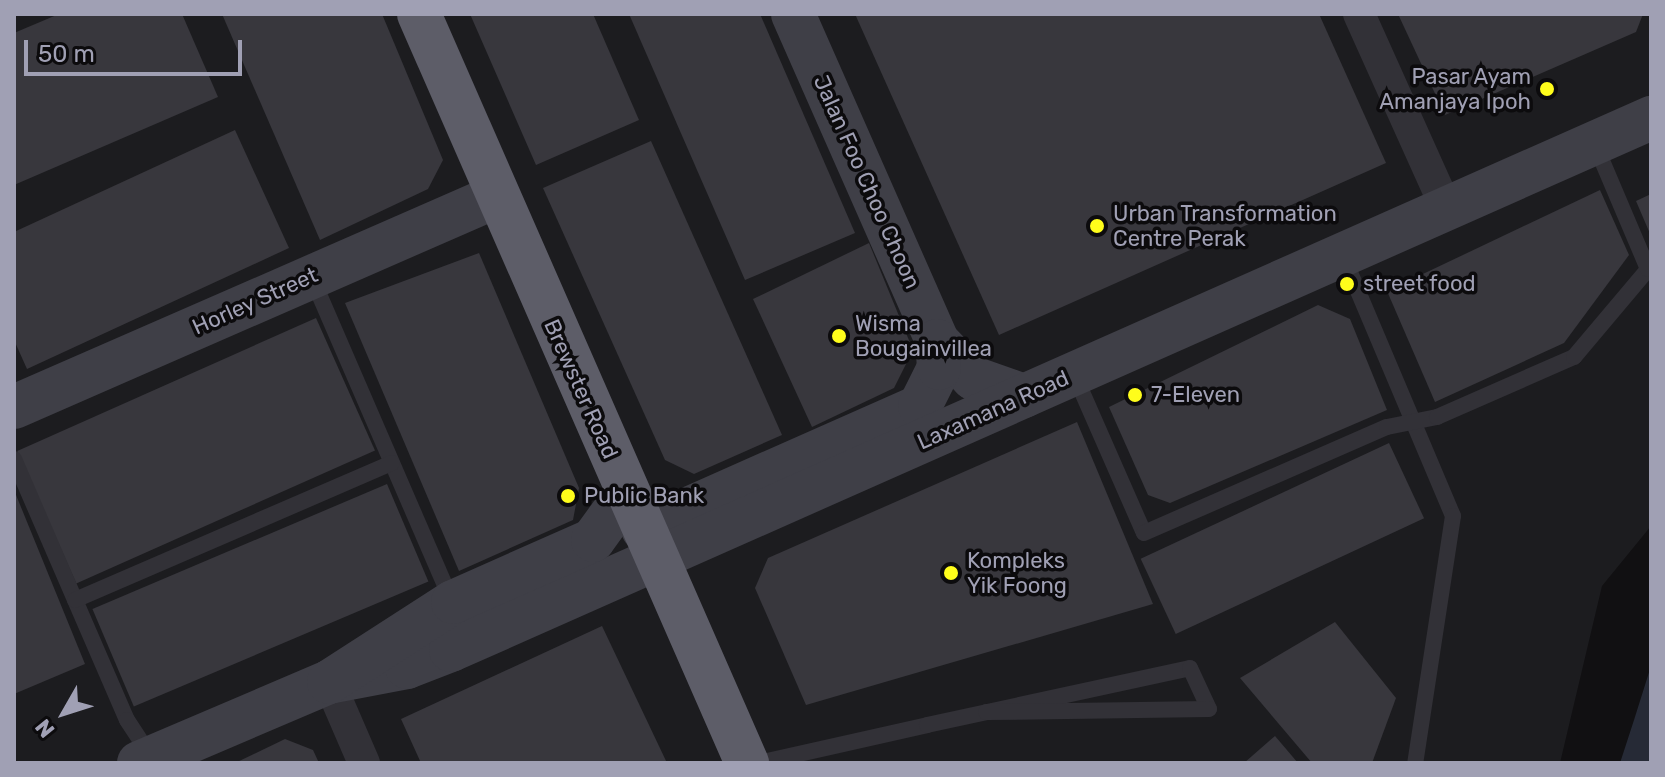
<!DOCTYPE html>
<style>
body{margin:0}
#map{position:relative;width:1665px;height:777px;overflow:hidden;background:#111012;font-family:Rubik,sans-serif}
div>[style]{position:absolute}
.built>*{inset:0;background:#1c1c1f}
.water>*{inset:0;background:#262a36}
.building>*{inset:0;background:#38373d;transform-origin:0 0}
.lane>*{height:16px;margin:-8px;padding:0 8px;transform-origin:8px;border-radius:8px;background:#323137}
.street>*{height:32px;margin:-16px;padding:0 16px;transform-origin:16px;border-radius:16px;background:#323137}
.secondary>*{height:44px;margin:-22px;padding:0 22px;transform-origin:22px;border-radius:22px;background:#3f3f47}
.highway>*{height:44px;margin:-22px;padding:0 22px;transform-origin:22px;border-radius:22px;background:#5d5d68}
.dots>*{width:22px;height:22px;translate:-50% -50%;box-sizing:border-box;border:4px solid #0c0b0d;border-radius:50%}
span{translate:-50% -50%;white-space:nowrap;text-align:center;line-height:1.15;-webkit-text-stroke:7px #0c0b0d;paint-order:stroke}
.poi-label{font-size:22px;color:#a0a0b4}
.right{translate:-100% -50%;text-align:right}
.left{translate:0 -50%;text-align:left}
.street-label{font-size:22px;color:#a0a0b4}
.frame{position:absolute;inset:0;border:16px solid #a0a0b4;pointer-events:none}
.north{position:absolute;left:24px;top:673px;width:80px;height:80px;-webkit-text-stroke:6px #0c0b0d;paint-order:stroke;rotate:231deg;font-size:22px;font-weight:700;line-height:32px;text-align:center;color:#a0a0b4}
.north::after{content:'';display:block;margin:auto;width:28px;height:36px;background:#a0a0b4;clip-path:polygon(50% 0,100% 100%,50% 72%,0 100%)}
.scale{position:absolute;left:24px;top:40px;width:218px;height:36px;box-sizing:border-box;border:4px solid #a0a0b4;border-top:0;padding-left:10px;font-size:24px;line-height:28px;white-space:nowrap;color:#a0a0b4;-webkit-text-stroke:6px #0c0b0d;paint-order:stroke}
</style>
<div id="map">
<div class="built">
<i style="clip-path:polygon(14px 14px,1651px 14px,1651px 526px,1602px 586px,1560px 763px,14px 763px)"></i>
</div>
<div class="water">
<i style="clip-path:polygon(1651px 666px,1651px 763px,1620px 763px,1634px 720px)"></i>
</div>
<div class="building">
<i style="clip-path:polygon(59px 14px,182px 14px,218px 97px,14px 185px,14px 33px)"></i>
<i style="clip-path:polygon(222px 14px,382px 14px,443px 160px,428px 189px,320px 240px)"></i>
<i style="clip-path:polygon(470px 14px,593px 14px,639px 120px,536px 165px)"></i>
<i style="clip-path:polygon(629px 14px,760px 14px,855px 233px,745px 280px)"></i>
<i style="clip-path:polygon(855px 14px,1319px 14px,1386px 163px,999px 335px)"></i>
<i style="clip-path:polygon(1398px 14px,1643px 14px,1636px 32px,1445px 115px)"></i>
<i style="clip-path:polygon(235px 130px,289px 248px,27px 369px,14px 340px,14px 232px)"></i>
<i style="clip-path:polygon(651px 141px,782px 435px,694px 474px,665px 460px,543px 188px)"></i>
<i style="clip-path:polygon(1600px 190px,1629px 255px,1564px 343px,1435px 402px,1387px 291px)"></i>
<i style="clip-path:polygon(1651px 194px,1651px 236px,1636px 201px)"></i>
<i style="clip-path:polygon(869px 243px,913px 350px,894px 388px,812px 427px,753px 299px)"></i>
<i style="clip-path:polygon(479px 253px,579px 488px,573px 520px,459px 571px,345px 303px)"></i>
<i style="clip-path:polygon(1318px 305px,1350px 319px,1387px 410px,1170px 503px,1148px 495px,1109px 407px)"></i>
<i style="left:316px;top:318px;width:145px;height:327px;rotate:66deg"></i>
<i style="clip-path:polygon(1077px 422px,1153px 604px,806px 705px,755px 588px,768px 558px)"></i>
<i style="left:1389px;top:443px;width:83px;height:274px;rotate:65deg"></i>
<i style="left:387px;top:484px;width:106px;height:320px;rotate:67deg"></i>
<i style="clip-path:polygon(14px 490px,85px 664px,14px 694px)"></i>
<i style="clip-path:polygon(1335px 622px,1396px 698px,1372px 763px,1312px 763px,1240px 678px)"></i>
<i style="clip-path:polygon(602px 626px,667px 763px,421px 763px,401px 719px)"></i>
<i style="clip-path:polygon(1275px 736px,1298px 763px,1244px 763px)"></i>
<i style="clip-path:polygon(285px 739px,313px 750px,319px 763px,235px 763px)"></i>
</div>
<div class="lane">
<i style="left:1344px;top:258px;width:280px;rotate:67.1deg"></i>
<i style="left:1453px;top:516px;width:250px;rotate:98.7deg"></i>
<i style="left:312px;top:278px;width:353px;rotate:66.6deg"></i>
<i style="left:1075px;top:376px;width:171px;rotate:66.3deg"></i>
<i style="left:1144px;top:533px;width:265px;rotate:-23.6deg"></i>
<i style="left:1387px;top:427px;width:51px;rotate:-11.3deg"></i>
<i style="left:1437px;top:417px;width:150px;rotate:-23.7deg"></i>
<i style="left:1574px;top:357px;width:115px;rotate:-49.9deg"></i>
<i style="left:1648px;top:269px;width:136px;rotate:-113deg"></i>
<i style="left:14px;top:459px;width:284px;rotate:66.6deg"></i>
<i style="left:127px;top:720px;width:42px;rotate:56.7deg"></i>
<i style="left:75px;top:600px;width:345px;rotate:-23.4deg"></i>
<i style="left:759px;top:763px;width:172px;rotate:-12.7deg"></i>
<i style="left:927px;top:725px;width:269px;rotate:-12.2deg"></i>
<i style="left:1190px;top:668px;width:45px;rotate:65.1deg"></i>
<i style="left:1209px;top:709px;width:223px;rotate:179.2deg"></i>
</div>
<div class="street">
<i style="left:1359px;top:14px;width:213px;rotate:65.8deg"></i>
<i style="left:329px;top:682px;width:88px;rotate:66.6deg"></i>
</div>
<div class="secondary">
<i style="left:793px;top:14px;width:357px;rotate:66.2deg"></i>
<i style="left:937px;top:341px;width:52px;rotate:45.8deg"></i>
<i style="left:973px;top:378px;width:54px;rotate:19.4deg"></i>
<i style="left:14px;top:407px;width:527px;rotate:-23.6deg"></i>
<i style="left:643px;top:529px;width:303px;rotate:-23.9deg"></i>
<i style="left:920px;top:406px;width:42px;rotate:-63.4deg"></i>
<i style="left:939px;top:368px;width:27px;rotate:-94deg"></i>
<i style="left:329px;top:682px;width:79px;rotate:-10.9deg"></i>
<i style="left:407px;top:667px;width:47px;rotate:-21.1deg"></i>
<i style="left:451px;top:650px;width:1313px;rotate:-23.91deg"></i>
<i style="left:139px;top:763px;width:207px;rotate:-23.1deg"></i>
<i style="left:329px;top:682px;width:148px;rotate:-32.8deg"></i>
<i style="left:453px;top:602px;width:153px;rotate:-23.9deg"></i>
<i style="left:593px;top:540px;width:58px;rotate:-54.1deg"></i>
</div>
<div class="highway">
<i style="left:419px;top:14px;width:818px;rotate:66.35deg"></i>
</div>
<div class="dots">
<i style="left:1547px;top:89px;background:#fffd1b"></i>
<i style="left:1097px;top:226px;background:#fffd1b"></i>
<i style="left:1347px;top:284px;background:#fffd1b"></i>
<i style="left:839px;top:336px;background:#fffd1b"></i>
<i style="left:1135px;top:395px;background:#fffd1b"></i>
<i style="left:568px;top:496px;background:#fffd1b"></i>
<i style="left:951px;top:573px;background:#fffd1b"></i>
</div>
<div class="poi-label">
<span class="right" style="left:1531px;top:89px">Pasar Ayam<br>Amanjaya Ipoh</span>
<span class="left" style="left:1113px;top:226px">Urban Transformation<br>Centre Perak</span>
<span class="left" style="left:1363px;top:284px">street food</span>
<span class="left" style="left:855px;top:336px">Wisma<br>Bougainvillea</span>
<span class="left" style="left:1151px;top:395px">7-Eleven</span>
<span class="left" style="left:584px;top:496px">Public Bank</span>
<span class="left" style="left:967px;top:573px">Kompleks<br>Yik Foong</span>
</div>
<div class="street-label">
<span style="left:867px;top:182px;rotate:66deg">Jalan Foo Choo Choon</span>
<span style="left:255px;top:301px;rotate:-24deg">Horley Street</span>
<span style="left:581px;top:389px;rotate:66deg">Brewster Road</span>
<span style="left:993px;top:410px;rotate:-24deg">Laxamana Road</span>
</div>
<div class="frame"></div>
<div class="north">N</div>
<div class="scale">50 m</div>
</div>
